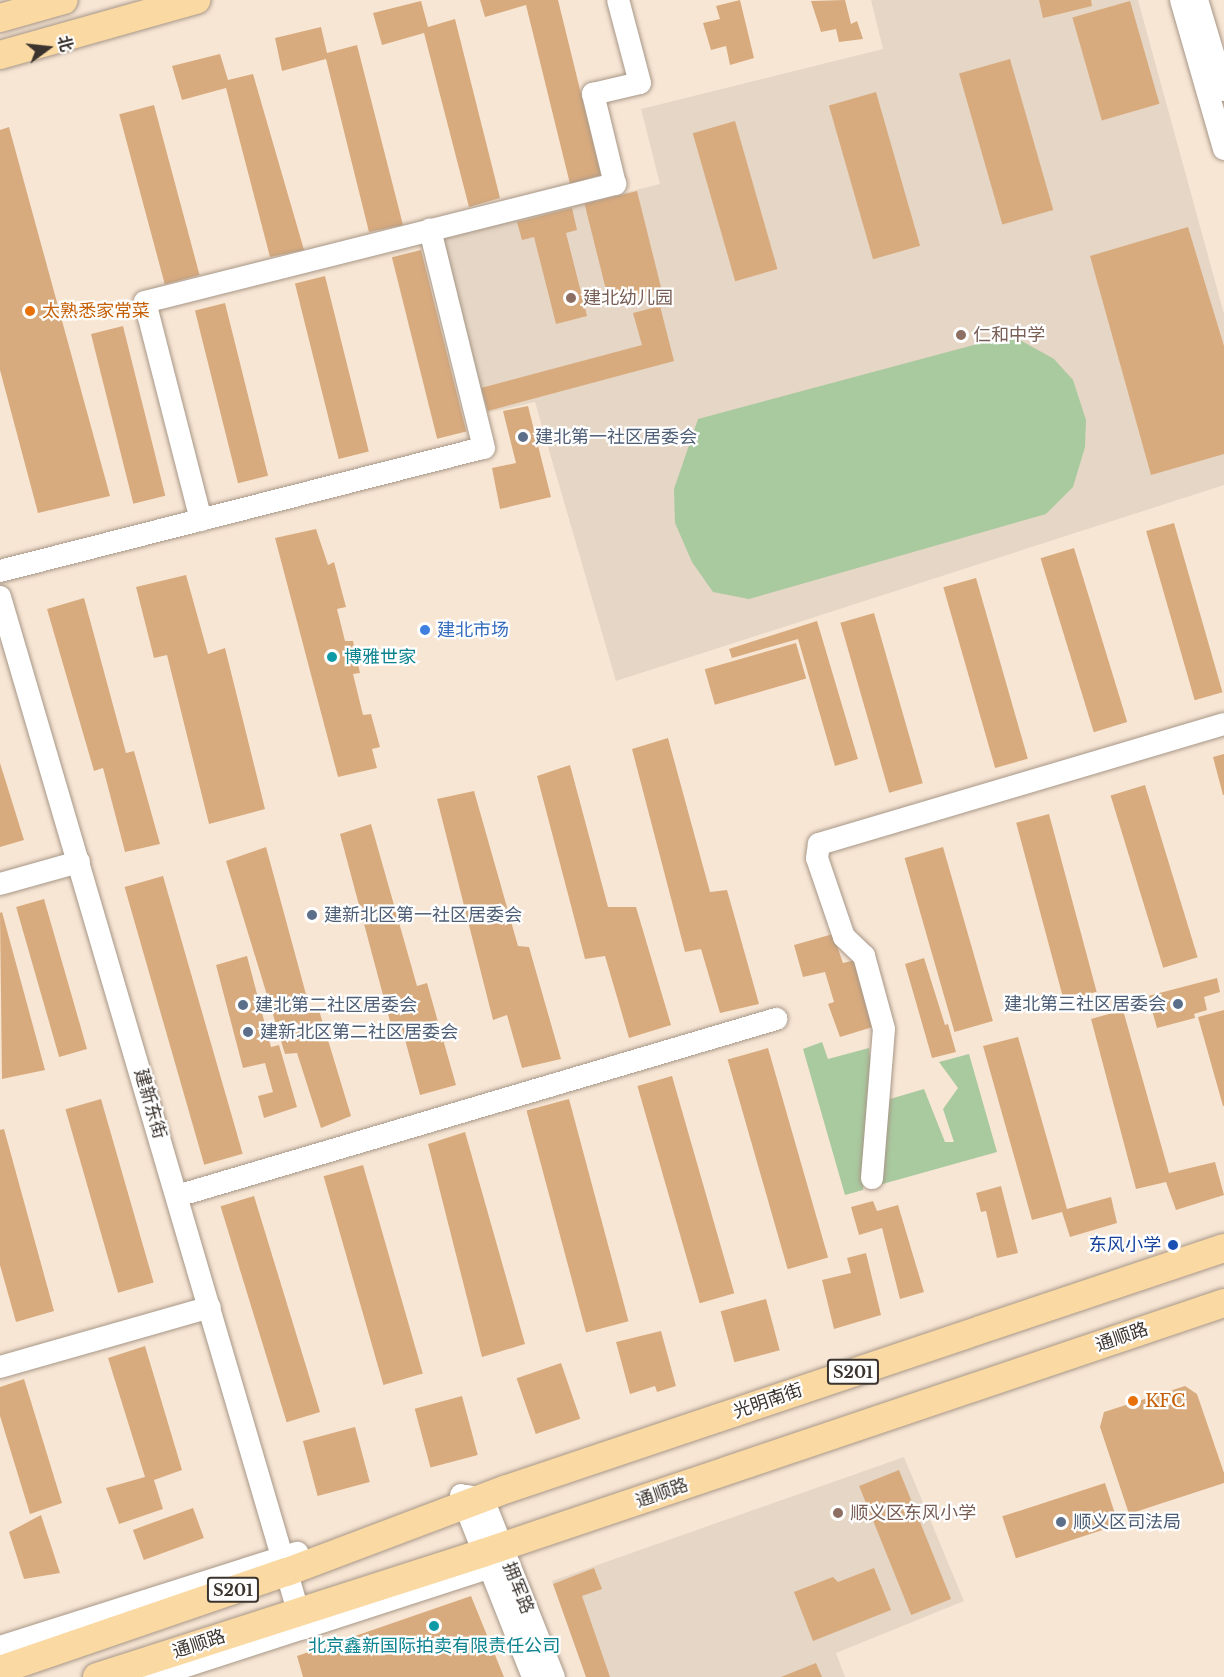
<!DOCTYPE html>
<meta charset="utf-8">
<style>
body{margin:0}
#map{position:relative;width:1224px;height:1677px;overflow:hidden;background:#f8e6d5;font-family:"Libre Baskerville","Noto Sans SC",serif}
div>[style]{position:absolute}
.education>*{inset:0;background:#e6d6c5}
.green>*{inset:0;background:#a9c99f}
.building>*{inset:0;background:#d8ab7e;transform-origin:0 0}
.roads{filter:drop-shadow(0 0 2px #a79787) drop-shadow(0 0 2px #a79787)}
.minor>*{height:22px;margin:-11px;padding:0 11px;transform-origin:11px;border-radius:11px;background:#fff}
.major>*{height:28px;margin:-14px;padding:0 14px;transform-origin:14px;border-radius:14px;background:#fad9a3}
.dots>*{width:16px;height:16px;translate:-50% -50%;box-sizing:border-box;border:3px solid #fff;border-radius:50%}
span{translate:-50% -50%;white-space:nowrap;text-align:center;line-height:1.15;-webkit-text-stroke:4.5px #fff;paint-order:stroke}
.shield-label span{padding:2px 4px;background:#fff;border:2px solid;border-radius:4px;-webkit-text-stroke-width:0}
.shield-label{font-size:16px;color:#3b342e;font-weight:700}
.education-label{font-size:18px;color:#785e54}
.left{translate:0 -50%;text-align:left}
.food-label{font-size:18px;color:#c56008}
.service-label{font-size:18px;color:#4e5e75}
.right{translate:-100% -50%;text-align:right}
.shop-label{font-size:18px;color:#366cbe}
.culture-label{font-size:18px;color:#0d838f}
.street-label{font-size:18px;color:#3b342e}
.transit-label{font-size:18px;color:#164399}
.north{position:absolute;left:18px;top:18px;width:60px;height:60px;-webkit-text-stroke:4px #fff;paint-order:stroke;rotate:75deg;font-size:16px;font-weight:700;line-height:24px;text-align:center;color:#3b342e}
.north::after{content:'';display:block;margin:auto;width:21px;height:27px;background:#3b342e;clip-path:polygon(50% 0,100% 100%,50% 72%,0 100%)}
</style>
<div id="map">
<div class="education">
<i style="clip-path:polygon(871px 0,1138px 0,1224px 314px,1224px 485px,616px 681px,535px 402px,483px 414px,438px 239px,660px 184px,641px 109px,883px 49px)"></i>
<i style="clip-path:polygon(904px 1457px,964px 1601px,836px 1653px,845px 1677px,586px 1677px,552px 1581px)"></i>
</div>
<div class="green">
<i style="clip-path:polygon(1011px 335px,1054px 359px,1073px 380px,1086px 420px,1085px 447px,1073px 487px,1046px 514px,749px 599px,713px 592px,692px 562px,675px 523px,674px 489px,698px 419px)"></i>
<i style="clip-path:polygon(822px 1042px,828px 1059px,869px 1048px,874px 1092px,863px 1190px,845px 1195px,803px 1049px)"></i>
<i style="clip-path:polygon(969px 1054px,997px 1152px,879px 1185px,890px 1099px,924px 1089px,945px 1142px,954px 1142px,943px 1109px,958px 1088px,939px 1062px)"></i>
</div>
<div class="building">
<i style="clip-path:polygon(480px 0,558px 0,601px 175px,570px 184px,526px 5px,485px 17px)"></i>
<i style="clip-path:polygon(740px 0,754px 58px,730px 65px,726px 46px,711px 50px,703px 23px,720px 19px,716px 6px)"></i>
<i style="clip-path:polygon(845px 0,851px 24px,857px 21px,863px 39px,839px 42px,836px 29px,821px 32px,811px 1px)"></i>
<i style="clip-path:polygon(1039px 0,1091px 0,1092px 6px,1043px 18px)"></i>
<i style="clip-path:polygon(421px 1px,428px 27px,455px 19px,500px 198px,469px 207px,424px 33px,382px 45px,373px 13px)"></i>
<i style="left:1130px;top:1px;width:107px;height:60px;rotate:74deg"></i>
<i style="clip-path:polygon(321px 27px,327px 53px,357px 45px,403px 225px,369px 232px,326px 59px,282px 71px,275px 38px)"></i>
<i style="clip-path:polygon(220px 54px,228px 80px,253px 74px,304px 250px,270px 257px,226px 88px,182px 100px,172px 66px)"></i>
<i style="left:1010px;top:59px;width:157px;height:53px;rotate:74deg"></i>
<i style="left:876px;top:92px;width:160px;height:49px;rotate:74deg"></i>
<i style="left:154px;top:105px;width:176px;height:36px;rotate:75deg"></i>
<i style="left:735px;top:121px;width:154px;height:44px;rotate:74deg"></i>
<i style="clip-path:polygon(9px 127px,110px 496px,38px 513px,0 370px,0 130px)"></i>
<i style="left:637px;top:191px;width:100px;height:54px;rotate:76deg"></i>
<i style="clip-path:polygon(572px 208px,577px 230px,566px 233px,587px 316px,556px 324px,534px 237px,522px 240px,517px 222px)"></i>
<i style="clip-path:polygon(1188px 227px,1224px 346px,1224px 454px,1151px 475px,1090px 256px)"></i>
<i style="left:421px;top:250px;width:187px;height:30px;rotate:76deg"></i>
<i style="left:325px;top:276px;width:181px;height:31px;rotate:76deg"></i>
<i style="left:225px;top:303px;width:178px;height:31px;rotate:76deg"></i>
<i style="clip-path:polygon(660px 306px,674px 361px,488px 411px,481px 388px,642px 345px,633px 313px)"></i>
<i style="left:123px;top:326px;width:175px;height:33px;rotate:76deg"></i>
<i style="clip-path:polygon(528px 406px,551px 497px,500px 509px,492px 468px,516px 463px,503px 411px)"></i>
<i style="left:1174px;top:523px;width:176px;height:29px;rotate:74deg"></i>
<i style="clip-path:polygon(316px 529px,328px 565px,334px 562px,346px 607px,337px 609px,345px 641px,353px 641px,360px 673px,353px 674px,363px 715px,371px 714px,380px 747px,372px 749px,377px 768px,338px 777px,275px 538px)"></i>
<i style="left:1074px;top:548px;width:182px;height:35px;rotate:73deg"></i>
<i style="clip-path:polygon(186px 575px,208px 654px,225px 648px,265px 809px,209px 824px,167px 655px,154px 658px,136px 587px)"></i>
<i style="left:976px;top:578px;width:188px;height:34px;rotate:74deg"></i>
<i style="clip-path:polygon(84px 598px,126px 753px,134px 751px,160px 844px,125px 852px,103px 768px,94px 771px,47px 609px)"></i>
<i style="left:874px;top:613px;width:177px;height:35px;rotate:74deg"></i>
<i style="clip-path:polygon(817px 621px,858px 759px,835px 766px,798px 639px,732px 658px,729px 649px)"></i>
<i style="left:796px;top:643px;width:37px;height:95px;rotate:74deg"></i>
<i style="clip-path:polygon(668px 738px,710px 892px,727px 890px,759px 1004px,720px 1013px,701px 949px,685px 952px,632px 749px)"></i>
<i style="clip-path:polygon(1224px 754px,1224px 795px,1223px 795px,1213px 757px)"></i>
<i style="clip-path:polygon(0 763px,24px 840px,0 847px)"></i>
<i style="clip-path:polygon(570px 765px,608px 907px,636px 907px,671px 1025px,629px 1038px,605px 956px,585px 959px,537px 776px)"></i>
<i style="left:1145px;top:785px;width:180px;height:36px;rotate:73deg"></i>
<i style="clip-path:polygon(474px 791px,518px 946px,529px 947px,561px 1059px,522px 1068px,507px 1015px,493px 1020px,437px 799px)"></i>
<i style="left:1049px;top:814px;width:184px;height:34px;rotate:75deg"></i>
<i style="clip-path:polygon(371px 824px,417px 986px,427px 983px,456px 1085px,420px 1095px,400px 1021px,391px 1025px,340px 834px)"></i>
<i style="clip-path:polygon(266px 847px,310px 1009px,318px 1007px,351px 1116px,321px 1128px,297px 1053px,285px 1054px,226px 861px)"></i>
<i style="left:943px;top:847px;width:181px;height:40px;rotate:74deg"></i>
<i style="left:163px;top:876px;width:289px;height:40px;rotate:74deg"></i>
<i style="left:44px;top:899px;width:156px;height:29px;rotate:74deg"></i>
<i style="clip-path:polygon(2px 912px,45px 1070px,2px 1079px,0 913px)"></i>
<i style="clip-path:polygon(833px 934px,843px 963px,856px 960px,876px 1026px,840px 1037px,828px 1004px,834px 1002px,825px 972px,803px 977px,794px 945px)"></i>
<i style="clip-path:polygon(247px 956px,271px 1047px,279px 1045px,297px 1107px,264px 1118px,258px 1096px,273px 1092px,265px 1063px,243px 1068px,216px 965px)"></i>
<i style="clip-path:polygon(924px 958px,945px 1025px,948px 1024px,956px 1052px,932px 1058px,905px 964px)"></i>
<i style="clip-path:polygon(1217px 978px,1220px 992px,1204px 997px,1207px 1010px,1194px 1014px,1195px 1018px,1157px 1028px,1148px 996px)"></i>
<i style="clip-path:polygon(1123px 1010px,1169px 1173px,1215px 1162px,1224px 1195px,1176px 1210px,1166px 1182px,1136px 1189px,1091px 1019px)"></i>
<i style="clip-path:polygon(1224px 1010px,1224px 1106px,1223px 1106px,1198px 1017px)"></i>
<i style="clip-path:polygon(1018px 1037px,1067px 1209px,1111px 1197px,1117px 1223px,1070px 1237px,1062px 1212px,1032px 1220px,983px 1046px)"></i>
<i style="left:768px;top:1048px;width:218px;height:42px;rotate:74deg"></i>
<i style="left:672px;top:1076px;width:226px;height:36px;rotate:74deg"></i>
<i style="left:101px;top:1099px;width:191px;height:37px;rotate:74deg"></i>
<i style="left:569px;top:1099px;width:230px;height:44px;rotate:75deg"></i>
<i style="clip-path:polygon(4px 1129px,54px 1311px,16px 1322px,0 1265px,0 1130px)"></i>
<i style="clip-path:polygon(465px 1132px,525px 1344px,482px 1357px,428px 1144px)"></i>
<i style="left:363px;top:1165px;width:217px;height:41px;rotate:74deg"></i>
<i style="clip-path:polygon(1001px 1186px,1018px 1253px,997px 1258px,986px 1211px,981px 1212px,976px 1193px)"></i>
<i style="left:254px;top:1196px;width:226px;height:35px;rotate:73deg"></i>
<i style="clip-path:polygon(873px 1201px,877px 1211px,898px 1205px,924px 1292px,900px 1299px,882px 1228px,859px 1235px,851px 1207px)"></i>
<i style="clip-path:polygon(866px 1253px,881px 1315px,834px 1329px,822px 1280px,851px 1273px,847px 1258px)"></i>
<i style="left:766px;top:1299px;width:53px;height:47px;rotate:75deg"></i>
<i style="clip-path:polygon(661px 1331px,676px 1386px,657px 1392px,655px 1386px,630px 1394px,616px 1342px)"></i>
<i style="clip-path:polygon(145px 1346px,182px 1470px,154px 1480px,163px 1509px,119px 1524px,106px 1488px,145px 1477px,108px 1358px)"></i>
<i style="left:561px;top:1363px;width:59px;height:47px;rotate:71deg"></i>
<i style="clip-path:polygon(24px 1379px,62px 1503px,30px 1514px,0 1416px,0 1387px)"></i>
<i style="clip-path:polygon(1185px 1386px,1197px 1394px,1224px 1473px,1224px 1483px,1129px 1514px,1100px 1427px,1104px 1412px)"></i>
<i style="left:462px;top:1396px;width:61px;height:49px;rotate:75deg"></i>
<i style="left:355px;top:1427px;width:57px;height:54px;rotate:75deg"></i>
<i style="left:899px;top:1470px;width:139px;height:43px;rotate:68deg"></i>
<i style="left:1105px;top:1483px;width:44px;height:108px;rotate:72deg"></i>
<i style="left:193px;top:1508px;width:32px;height:64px;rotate:70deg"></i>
<i style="clip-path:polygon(41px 1515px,60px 1573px,24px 1579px,9px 1532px)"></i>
<i style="clip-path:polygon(594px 1568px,602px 1589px,582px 1596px,610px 1677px,586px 1677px,553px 1584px)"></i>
<i style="clip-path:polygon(874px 1568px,891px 1610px,813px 1641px,794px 1592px,833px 1577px,838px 1582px)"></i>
<i style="clip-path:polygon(471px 1596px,504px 1677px,303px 1677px,297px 1656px)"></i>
<i style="clip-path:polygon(816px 1663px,822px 1677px,781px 1677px)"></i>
</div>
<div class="roads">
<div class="minor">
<i style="left:1181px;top:0;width:155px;rotate:73.9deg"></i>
<i style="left:1197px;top:0;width:94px;rotate:73.3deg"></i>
<i style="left:201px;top:520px;width:225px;rotate:-104.4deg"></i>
<i style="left:145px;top:302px;width:485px;rotate:-14.1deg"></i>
<i style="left:615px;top:184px;width:93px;rotate:-103.7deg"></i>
<i style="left:593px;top:94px;width:48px;rotate:-13.2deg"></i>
<i style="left:640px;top:83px;width:86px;rotate:-104.8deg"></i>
<i style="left:0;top:571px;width:499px;rotate:-14.3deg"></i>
<i style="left:484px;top:448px;width:225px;rotate:-103.9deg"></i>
<i style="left:0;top:597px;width:1075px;rotate:73.62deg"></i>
<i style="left:0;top:884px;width:82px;rotate:-15.6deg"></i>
<i style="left:872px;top:1178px;width:149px;rotate:-85.4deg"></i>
<i style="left:884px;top:1029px;width:76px;rotate:-105.3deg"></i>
<i style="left:864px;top:956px;width:28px;rotate:-136deg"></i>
<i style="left:844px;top:937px;width:83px;rotate:-108.9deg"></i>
<i style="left:817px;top:858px;width:14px;rotate:-82deg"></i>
<i style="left:819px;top:844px;width:422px;rotate:-16.5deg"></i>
<i style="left:177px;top:1196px;width:625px;rotate:-16.46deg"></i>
<i style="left:0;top:1367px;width:218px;rotate:-15.9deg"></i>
<i style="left:461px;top:1495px;width:196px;rotate:68.4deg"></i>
<i style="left:467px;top:1496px;width:16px;rotate:11deg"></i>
<i style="left:483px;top:1499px;width:192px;rotate:68.3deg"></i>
<i style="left:0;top:1647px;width:312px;rotate:-17.6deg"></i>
<i style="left:152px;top:1677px;width:353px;rotate:-18deg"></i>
<i style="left:488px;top:1568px;width:25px;rotate:-58deg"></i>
</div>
<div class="major">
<i style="left:0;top:18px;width:66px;rotate:-15.7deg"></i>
<i style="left:0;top:55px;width:204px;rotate:-15.7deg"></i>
<i style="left:0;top:1670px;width:303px;rotate:-18.9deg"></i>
<i style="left:287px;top:1572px;width:235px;rotate:-20.7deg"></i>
<i style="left:507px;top:1489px;width:756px;rotate:-18.58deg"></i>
<i style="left:97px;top:1677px;width:405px;rotate:-17.8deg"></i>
<i style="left:483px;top:1553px;width:782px;rotate:-18.64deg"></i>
</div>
</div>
<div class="dots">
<i style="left:571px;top:298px;background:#8d6e63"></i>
<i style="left:30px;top:311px;background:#e8710a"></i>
<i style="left:961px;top:335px;background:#8d6e63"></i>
<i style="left:523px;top:437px;background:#5c6f8a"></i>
<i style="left:425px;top:630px;background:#3f7fe0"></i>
<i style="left:332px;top:657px;background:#0f9aa8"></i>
<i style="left:312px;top:915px;background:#5c6f8a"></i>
<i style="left:1178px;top:1004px;background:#5c6f8a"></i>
<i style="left:243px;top:1005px;background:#5c6f8a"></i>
<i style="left:248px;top:1032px;background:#5c6f8a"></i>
<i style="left:1173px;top:1245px;background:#1a4fb4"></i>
<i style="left:1133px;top:1401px;background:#e8710a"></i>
<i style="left:838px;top:1513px;background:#8d6e63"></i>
<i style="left:1061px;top:1522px;background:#5c6f8a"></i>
<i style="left:434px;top:1626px;background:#0f9aa8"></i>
</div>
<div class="shield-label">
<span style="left:853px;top:1372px">S201</span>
<span style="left:233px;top:1590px">S201</span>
</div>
<div class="education-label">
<span class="left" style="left:583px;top:298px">建北幼儿园</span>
<span class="left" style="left:973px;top:335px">仁和中学</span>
<span class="left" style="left:850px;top:1513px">顺义区东风小学</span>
</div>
<div class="food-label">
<span class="left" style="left:42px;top:311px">太熟悉家常菜</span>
<span class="left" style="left:1145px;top:1401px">KFC</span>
</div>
<div class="service-label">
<span class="left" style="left:535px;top:437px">建北第一社区居委会</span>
<span class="left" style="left:324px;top:915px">建新北区第一社区居委会</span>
<span class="right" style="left:1166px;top:1004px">建北第三社区居委会</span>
<span class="left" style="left:255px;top:1005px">建北第二社区居委会</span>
<span class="left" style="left:260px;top:1032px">建新北区第二社区居委会</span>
<span class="left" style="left:1073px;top:1522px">顺义区司法局</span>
</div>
<div class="shop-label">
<span class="left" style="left:437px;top:630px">建北市场</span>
</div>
<div class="culture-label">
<span class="left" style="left:344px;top:657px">博雅世家</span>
<span style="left:434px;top:1646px">北京鑫新国际拍卖有限责任公司</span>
</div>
<div class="street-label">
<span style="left:150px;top:1104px;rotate:74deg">建新东街</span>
<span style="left:1122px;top:1337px;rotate:-19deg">通顺路</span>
<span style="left:768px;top:1401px;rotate:-19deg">光明南街</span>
<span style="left:662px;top:1493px;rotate:-19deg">通顺路</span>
<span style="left:518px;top:1588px;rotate:68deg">拥军路</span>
<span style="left:199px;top:1644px;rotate:-18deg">通顺路</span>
</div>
<div class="transit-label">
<span class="right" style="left:1161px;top:1245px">东风小学</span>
</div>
<div class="north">北</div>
</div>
